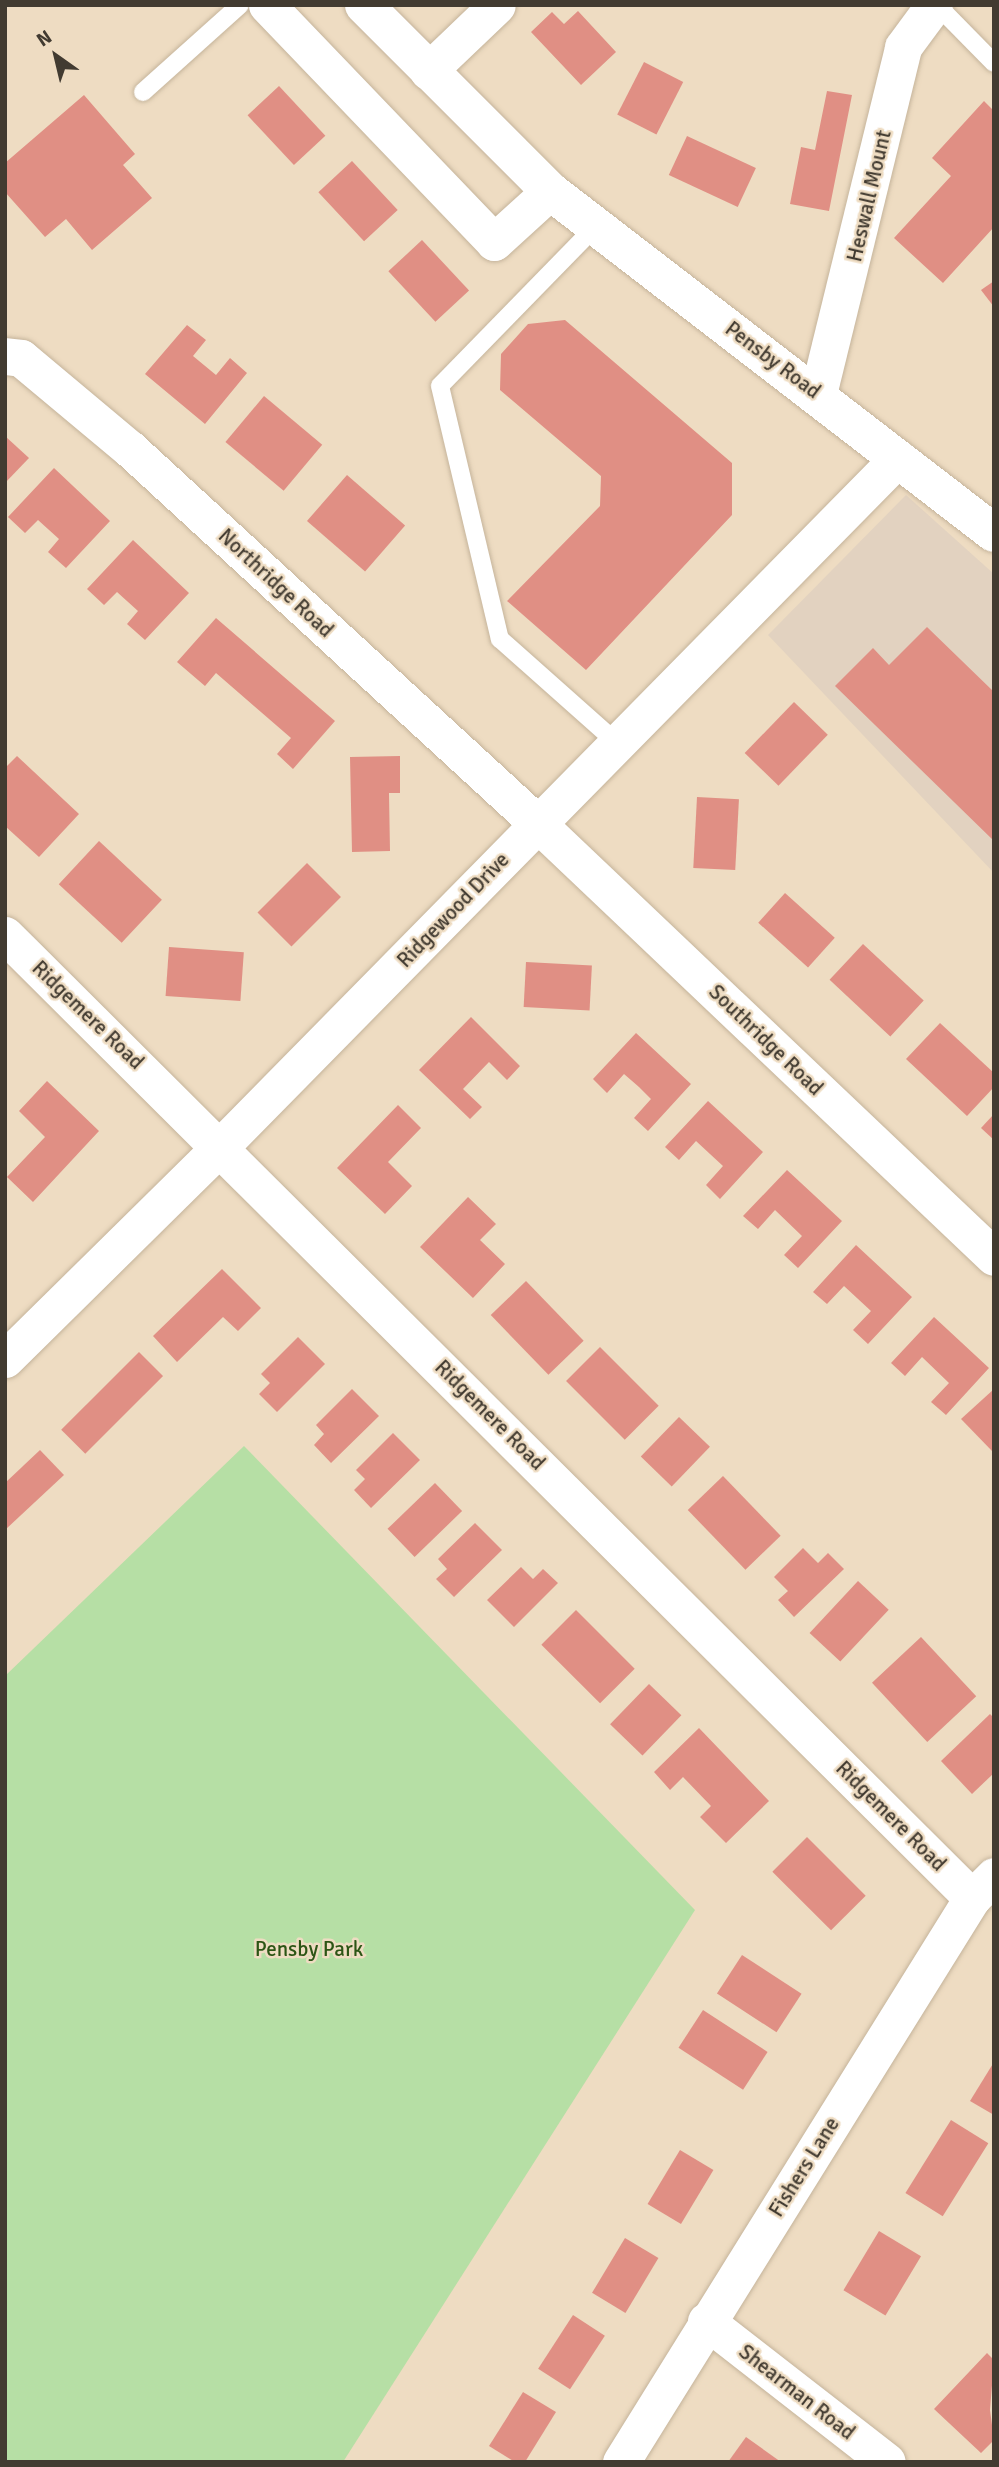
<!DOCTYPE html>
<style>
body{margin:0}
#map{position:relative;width:999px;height:2467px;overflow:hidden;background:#eedcc2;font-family:Signika,sans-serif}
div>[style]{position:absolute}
.commercial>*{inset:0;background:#e2d2c0}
.green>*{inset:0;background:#b6dfa5}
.building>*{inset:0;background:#e08f84;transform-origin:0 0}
.roads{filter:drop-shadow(0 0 2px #c5b49b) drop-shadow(0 0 2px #c5b49b)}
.service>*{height:18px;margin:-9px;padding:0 9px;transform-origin:9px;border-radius:9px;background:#fff}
.minor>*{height:37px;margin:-18.5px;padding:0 18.5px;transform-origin:18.5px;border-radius:18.5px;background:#fff}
.secondary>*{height:38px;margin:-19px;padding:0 19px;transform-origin:19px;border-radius:19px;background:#fff}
span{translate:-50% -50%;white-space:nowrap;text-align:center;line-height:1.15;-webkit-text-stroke:5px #eedcc2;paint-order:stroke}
.street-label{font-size:21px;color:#423b31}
.park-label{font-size:21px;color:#2c5515}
.frame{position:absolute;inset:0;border:7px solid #423b31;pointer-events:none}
.north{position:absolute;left:21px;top:21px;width:70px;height:70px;-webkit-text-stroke:5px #eedcc2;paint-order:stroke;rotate:326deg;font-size:19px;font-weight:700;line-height:28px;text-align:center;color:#423b31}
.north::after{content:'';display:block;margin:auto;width:24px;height:32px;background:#423b31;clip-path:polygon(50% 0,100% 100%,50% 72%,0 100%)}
</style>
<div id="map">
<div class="commercial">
<i style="clip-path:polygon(906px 495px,994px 574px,994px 873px,768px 635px)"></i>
</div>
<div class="green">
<i style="clip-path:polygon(244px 1446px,695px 1910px,343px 2462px,5px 2462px,5px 1676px)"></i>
</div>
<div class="building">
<i style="clip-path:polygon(578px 11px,616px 52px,581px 85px,531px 32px,552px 12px,564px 24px)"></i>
<i style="left:644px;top:62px;width:44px;height:59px;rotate:27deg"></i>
<i style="left:279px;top:86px;width:68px;height:43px;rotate:47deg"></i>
<i style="clip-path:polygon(827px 91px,852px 95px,829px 211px,790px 204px,801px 147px,815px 150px)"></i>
<i style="clip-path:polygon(84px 95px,135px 154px,123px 165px,152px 198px,92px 250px,66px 219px,45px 237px,5px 192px,5px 163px)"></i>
<i style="clip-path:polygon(984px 101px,994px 111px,994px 227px,943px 283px,894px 238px,951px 176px,932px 158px)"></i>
<i style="left:687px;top:136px;width:76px;height:43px;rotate:25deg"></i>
<i style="left:352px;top:161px;width:67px;height:46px;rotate:47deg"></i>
<i style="left:422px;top:240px;width:69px;height:46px;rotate:47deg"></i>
<i style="clip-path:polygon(994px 281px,994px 307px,981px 290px)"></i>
<i style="clip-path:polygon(565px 320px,732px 463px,732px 515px,586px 670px,507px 601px,600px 506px,601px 476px,500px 390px,501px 354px,528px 324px)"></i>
<i style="clip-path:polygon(187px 325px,206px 340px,193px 356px,216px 375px,230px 358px,247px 373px,205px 424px,145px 374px)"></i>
<i style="left:264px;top:396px;width:76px;height:60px;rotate:40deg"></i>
<i style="clip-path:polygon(5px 436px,29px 458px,5px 483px)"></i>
<i style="clip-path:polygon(54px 468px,110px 521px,66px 568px,48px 552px,59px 539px,38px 520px,25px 533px,8px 517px)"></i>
<i style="left:347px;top:475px;width:77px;height:61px;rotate:41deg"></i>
<i style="clip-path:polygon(133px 540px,189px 593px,145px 640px,127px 624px,138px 611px,117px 592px,104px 605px,87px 589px)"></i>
<i style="clip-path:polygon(216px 618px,335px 721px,293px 769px,277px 754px,291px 738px,216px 673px,205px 686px,177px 662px)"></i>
<i style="clip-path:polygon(927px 627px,994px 692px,994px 841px,835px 686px,873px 648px,889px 665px)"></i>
<i style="left:794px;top:702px;width:47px;height:71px;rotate:44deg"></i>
<i style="clip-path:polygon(17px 756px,79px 814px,39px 857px,5px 826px,5px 768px)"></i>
<i style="clip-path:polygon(400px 756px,400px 793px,389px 793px,390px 851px,352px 852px,350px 757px)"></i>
<i style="left:697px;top:797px;width:42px;height:71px;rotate:3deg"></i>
<i style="left:99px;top:841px;width:86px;height:59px;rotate:43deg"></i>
<i style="left:307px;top:863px;width:48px;height:70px;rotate:45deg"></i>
<i style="left:785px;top:893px;width:67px;height:40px;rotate:42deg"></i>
<i style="left:863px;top:944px;width:83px;height:49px;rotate:43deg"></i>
<i style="left:169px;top:947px;width:75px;height:49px;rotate:4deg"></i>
<i style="left:526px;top:962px;width:66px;height:45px;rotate:3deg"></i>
<i style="clip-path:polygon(471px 1017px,520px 1066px,507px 1080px,489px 1062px,463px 1089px,482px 1107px,470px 1119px,419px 1070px)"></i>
<i style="clip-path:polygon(940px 1023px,994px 1073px,994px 1087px,967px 1116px,906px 1059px)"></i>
<i style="clip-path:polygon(636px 1033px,691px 1084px,648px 1131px,634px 1118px,651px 1099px,639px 1087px,624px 1074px,607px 1093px,593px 1079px)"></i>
<i style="clip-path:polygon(47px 1081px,99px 1131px,33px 1202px,7px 1177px,45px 1137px,19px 1111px)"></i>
<i style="clip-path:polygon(708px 1101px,763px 1152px,720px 1199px,706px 1185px,723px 1166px,710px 1154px,696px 1141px,679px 1160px,665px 1147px)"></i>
<i style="clip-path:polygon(398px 1105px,421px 1128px,388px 1162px,412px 1186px,385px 1214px,337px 1168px)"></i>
<i style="clip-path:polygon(994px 1114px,994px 1140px,981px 1128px)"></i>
<i style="clip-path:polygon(787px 1170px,842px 1221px,798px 1268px,784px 1255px,802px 1236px,775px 1210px,758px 1229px,743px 1216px)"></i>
<i style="clip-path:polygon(468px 1197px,496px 1224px,480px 1240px,505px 1264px,473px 1298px,420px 1247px)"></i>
<i style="clip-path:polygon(856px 1245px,912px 1297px,868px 1344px,853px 1330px,871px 1311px,844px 1286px,827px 1304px,813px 1292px)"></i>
<i style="clip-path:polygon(222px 1269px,261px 1308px,238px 1331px,223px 1317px,177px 1362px,153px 1336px)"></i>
<i style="left:526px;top:1281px;width:83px;height:49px;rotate:46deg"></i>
<i style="clip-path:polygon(934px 1317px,989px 1368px,946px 1415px,931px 1402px,949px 1383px,922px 1357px,905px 1376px,891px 1363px)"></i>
<i style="clip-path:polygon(298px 1337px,325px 1364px,277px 1412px,259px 1394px,270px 1383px,261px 1374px)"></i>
<i style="left:600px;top:1347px;width:83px;height:48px;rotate:45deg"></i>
<i style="left:139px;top:1352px;width:34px;height:110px;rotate:45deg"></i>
<i style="clip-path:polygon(352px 1389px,379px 1416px,331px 1463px,314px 1445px,324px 1434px,316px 1425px)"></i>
<i style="clip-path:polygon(994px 1389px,994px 1450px,992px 1451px,961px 1419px)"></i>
<i style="left:679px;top:1417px;width:43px;height:55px;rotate:44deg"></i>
<i style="clip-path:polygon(393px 1433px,420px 1460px,371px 1508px,354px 1490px,365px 1479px,356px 1470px)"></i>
<i style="clip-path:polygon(40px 1450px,64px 1475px,5px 1530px,5px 1483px)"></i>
<i style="left:723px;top:1476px;width:83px;height:49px;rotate:46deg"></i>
<i style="left:435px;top:1483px;width:39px;height:66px;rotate:46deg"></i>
<i style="clip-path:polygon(475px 1523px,502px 1550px,454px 1597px,436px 1579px,447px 1569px,438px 1559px)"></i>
<i style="clip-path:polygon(803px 1548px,818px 1563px,828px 1553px,844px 1569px,794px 1617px,778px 1600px,788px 1591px,774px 1577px)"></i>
<i style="clip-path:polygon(521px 1567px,533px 1579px,543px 1569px,558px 1583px,514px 1627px,487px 1600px)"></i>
<i style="left:858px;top:1581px;width:42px;height:71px;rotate:43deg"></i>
<i style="left:576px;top:1610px;width:83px;height:49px;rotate:45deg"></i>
<i style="left:921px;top:1637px;width:81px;height:67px;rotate:47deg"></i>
<i style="left:649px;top:1684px;width:45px;height:56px;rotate:44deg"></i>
<i style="clip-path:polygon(990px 1714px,994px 1718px,994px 1773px,972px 1794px,941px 1761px)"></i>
<i style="clip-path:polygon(699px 1728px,769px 1801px,726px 1843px,700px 1817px,711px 1806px,683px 1777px,670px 1790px,654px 1772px)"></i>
<i style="left:807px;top:1837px;width:83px;height:49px;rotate:45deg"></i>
<i style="left:742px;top:1955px;width:71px;height:46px;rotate:33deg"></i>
<i style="left:703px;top:2010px;width:77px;height:45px;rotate:33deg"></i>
<i style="clip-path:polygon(994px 2062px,994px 2115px,970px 2101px)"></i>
<i style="left:951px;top:2120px;width:44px;height:86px;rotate:32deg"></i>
<i style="left:680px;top:2150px;width:39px;height:63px;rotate:31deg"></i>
<i style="left:879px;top:2231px;width:49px;height:69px;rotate:31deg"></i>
<i style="left:625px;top:2238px;width:39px;height:64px;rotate:31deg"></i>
<i style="left:573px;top:2315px;width:38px;height:64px;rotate:33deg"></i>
<i style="clip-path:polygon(987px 2353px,994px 2360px,990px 2410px,994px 2440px,981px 2453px,934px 2409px)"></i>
<i style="clip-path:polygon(523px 2392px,556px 2412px,525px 2462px,515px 2462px,489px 2446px)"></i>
<i style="clip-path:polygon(746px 2437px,781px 2462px,728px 2462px)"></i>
</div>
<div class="roads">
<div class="service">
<i style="left:937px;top:5px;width:81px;rotate:45.5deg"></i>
<i style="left:143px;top:92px;width:130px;rotate:-41.9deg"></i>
<i style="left:596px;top:226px;width:223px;rotate:134.3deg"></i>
<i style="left:440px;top:386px;width:260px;rotate:76.7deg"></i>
<i style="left:500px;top:639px;width:157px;rotate:41.6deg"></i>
</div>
<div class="minor">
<i style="left:267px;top:5px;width:328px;rotate:46.2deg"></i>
<i style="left:494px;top:242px;width:76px;rotate:-42.3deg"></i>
<i style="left:428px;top:71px;width:95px;rotate:-43.7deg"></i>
<i style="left:5px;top:356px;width:16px;rotate:7deg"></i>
<i style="left:21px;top:358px;width:142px;rotate:39.9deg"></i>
<i style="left:130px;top:449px;width:553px;rotate:42.58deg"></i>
<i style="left:537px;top:823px;width:630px;rotate:43.52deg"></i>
<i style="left:818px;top:394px;width:357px;rotate:-76.2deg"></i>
<i style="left:903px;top:47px;width:52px;rotate:-53.6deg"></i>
<i style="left:5px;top:935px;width:1365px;rotate:44.88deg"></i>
<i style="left:5px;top:1359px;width:303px;rotate:-44.6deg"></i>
<i style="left:221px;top:1146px;width:965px;rotate:-45.46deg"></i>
<i style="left:706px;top:2321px;width:229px;rotate:37.9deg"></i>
<i style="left:621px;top:2462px;width:664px;rotate:-58.1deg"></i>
<i style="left:972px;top:1898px;width:31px;rotate:-45deg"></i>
</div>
<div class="secondary">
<i style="left:364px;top:5px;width:263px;rotate:45deg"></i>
<i style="left:550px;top:191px;width:560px;rotate:37.61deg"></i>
</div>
</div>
<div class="street-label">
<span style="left:869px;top:196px;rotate:-77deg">Heswall Mount</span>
<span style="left:773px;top:360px;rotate:37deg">Pensby Road</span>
<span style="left:276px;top:583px;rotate:43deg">Northridge Road</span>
<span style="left:453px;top:910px;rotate:-46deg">Ridgewood Drive</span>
<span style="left:88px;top:1015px;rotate:44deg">Ridgemere Road</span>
<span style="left:766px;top:1040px;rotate:44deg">Southridge Road</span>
<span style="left:490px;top:1415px;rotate:45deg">Ridgemere Road</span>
<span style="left:891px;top:1816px;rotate:45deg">Ridgemere Road</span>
<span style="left:804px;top:2167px;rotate:-58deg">Fishers Lane</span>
<span style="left:797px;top:2392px;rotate:38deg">Shearman Road</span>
</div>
<div class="park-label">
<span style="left:309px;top:1949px">Pensby Park</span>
</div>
<div class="frame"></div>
<div class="north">N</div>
</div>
